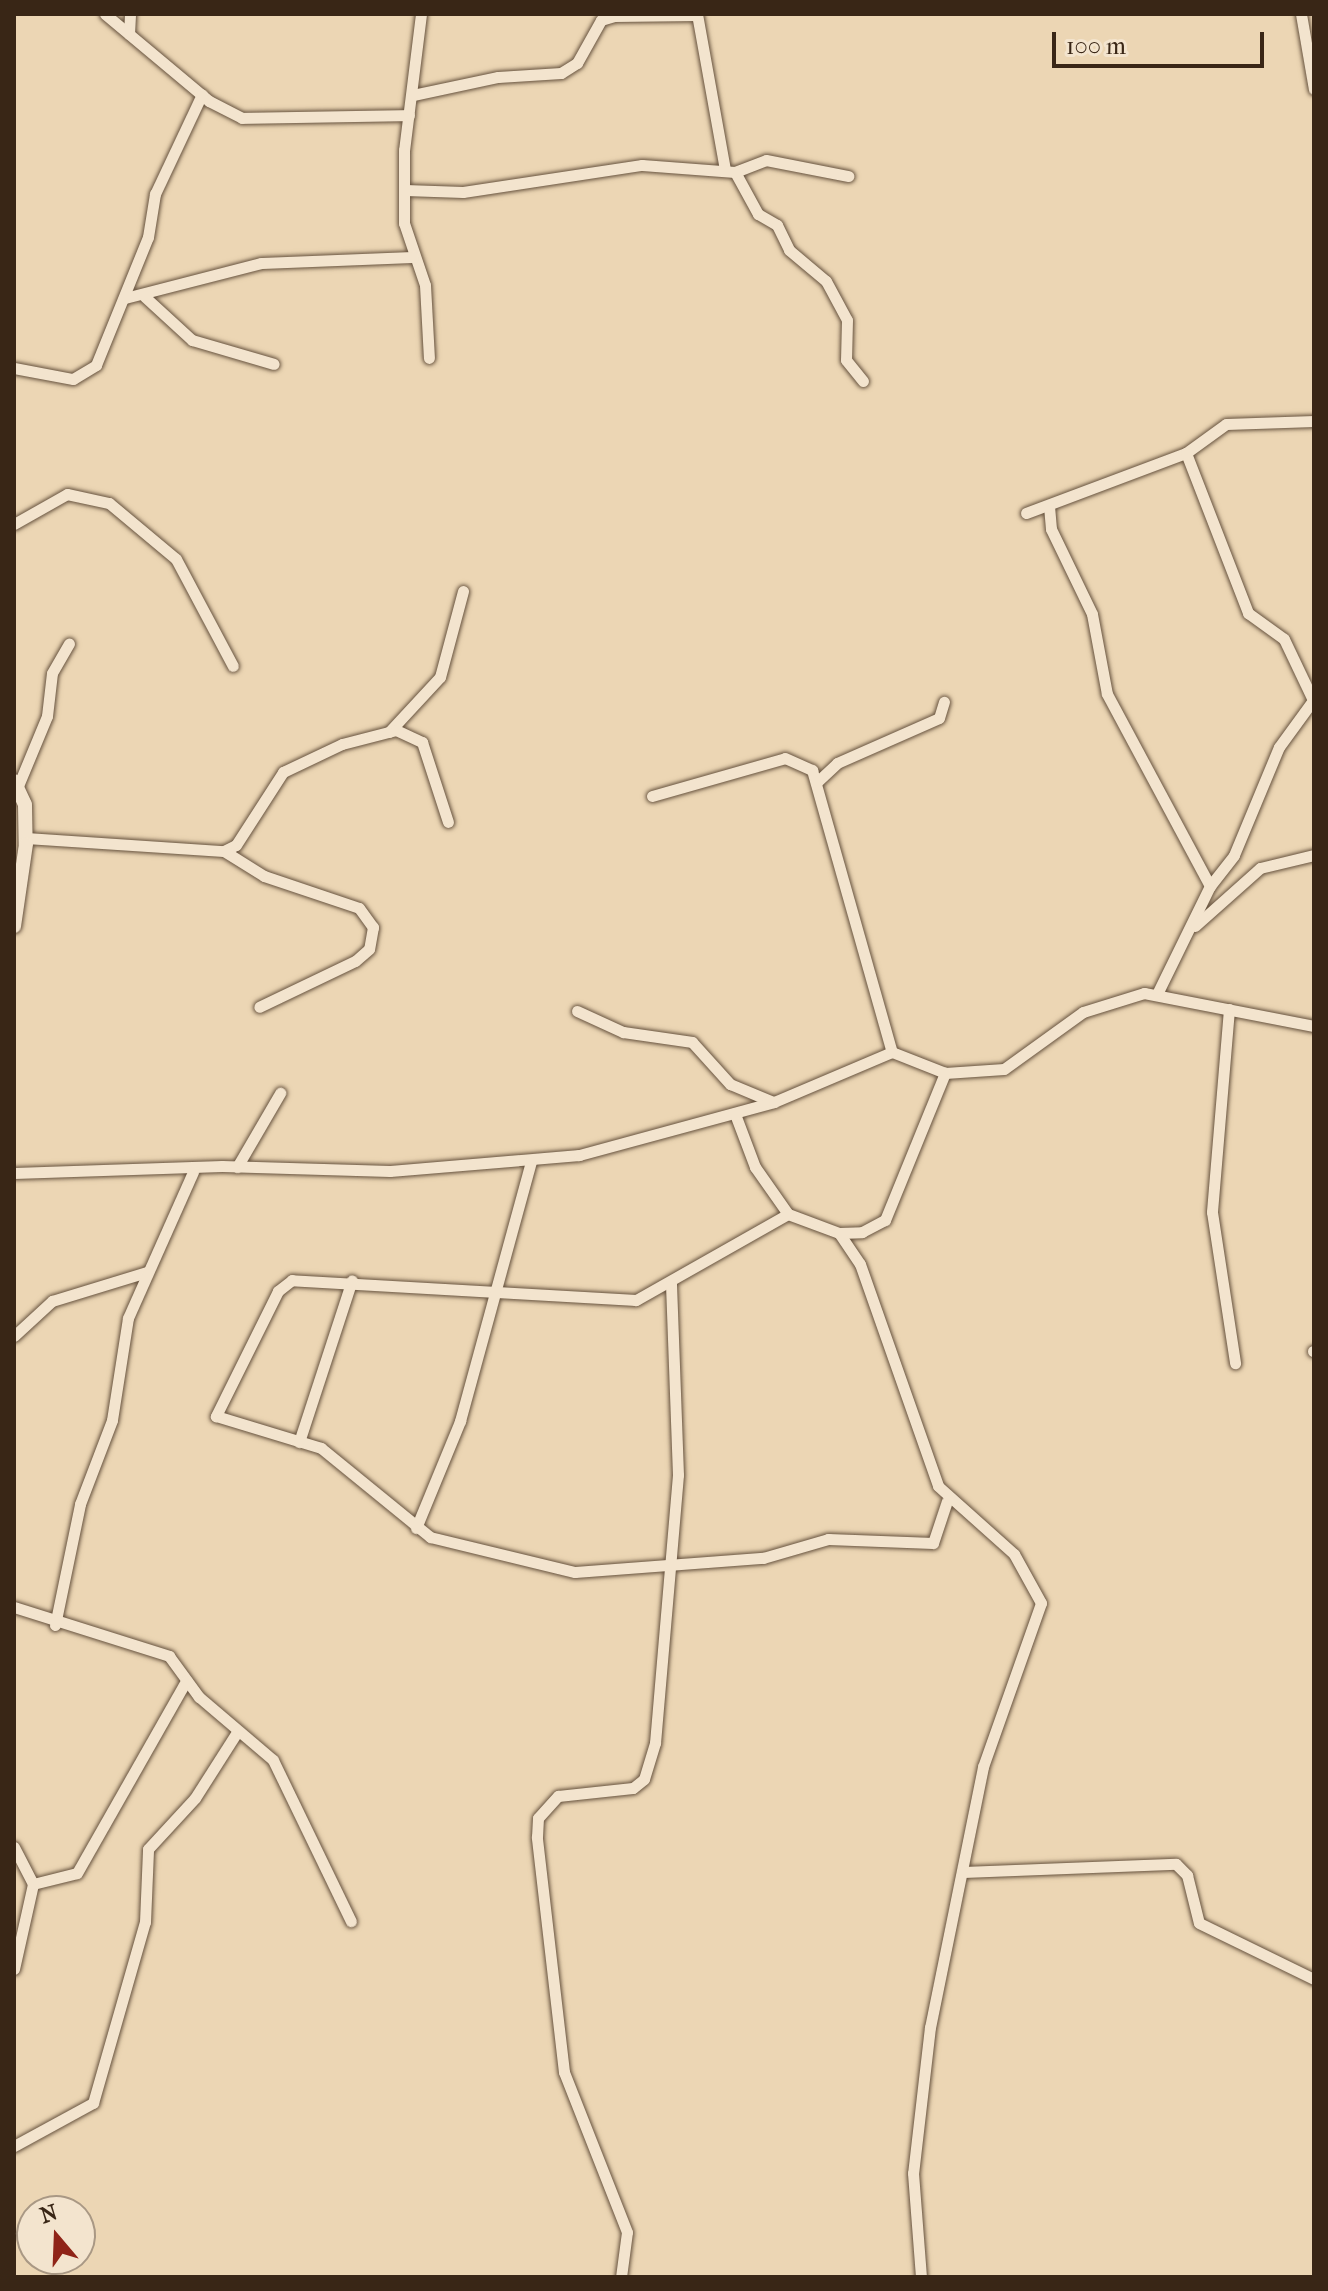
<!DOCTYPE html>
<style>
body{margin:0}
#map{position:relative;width:1328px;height:2291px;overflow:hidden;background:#ecd6b4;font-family:"IM FELL French Canon",serif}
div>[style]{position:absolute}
.roads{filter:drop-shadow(0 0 2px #66523e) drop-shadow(0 0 2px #66523e)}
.minor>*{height:11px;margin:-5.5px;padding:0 5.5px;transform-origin:5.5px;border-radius:5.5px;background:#f3e4ce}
.tertiary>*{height:14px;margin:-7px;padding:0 7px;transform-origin:7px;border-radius:7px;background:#f3e4ce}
span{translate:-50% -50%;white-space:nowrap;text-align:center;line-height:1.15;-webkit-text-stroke:6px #f3e4ce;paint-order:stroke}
.frame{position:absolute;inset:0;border:16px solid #392616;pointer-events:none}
.north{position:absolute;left:16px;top:2195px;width:80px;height:80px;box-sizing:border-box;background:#f3e4ce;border:2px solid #a99884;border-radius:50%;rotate:341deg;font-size:22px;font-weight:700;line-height:32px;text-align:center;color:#392616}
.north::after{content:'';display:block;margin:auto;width:28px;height:36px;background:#8f2418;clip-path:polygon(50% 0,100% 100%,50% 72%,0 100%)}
.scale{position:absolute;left:1052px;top:32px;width:212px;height:36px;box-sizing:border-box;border:4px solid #392616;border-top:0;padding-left:10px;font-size:24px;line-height:28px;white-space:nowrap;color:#392616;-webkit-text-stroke:6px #f3e4ce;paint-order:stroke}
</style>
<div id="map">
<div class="roads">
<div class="minor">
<i style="left:105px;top:14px;width:136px;rotate:39.9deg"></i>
<i style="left:209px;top:101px;width:37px;rotate:27deg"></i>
<i style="left:242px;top:118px;width:167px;rotate:-1deg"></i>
<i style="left:421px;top:14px;width:137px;rotate:97.1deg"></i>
<i style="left:404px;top:150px;width:73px;rotate:90deg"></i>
<i style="left:404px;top:223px;width:65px;rotate:71.3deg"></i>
<i style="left:425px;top:285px;width:73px;rotate:86.9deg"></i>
<i style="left:697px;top:14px;width:158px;rotate:79.8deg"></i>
<i style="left:1301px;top:14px;width:76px;rotate:80.2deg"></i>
<i style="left:129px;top:34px;width:20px;rotate:-87deg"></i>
<i style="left:413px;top:95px;width:87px;rotate:-12deg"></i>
<i style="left:498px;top:77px;width:63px;rotate:-3.6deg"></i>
<i style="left:561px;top:73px;width:19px;rotate:-32deg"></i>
<i style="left:577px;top:63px;width:49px;rotate:-60.8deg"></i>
<i style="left:601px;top:20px;width:14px;rotate:-17deg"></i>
<i style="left:614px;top:16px;width:83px;rotate:-0.7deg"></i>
<i style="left:735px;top:172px;width:48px;rotate:61.3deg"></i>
<i style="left:758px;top:214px;width:22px;rotate:30deg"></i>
<i style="left:777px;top:225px;width:28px;rotate:64deg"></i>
<i style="left:789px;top:250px;width:48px;rotate:40deg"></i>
<i style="left:826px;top:281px;width:44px;rotate:61.7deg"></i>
<i style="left:847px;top:320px;width:40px;rotate:91.4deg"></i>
<i style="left:846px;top:360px;width:27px;rotate:51deg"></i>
<i style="left:405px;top:190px;width:58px;rotate:2deg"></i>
<i style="left:463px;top:192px;width:181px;rotate:-8.6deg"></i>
<i style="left:642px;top:165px;width:93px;rotate:4.3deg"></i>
<i style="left:735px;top:172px;width:33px;rotate:-21deg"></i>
<i style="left:766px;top:160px;width:84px;rotate:11deg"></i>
<i style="left:145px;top:297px;width:64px;rotate:42.5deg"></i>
<i style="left:192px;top:340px;width:85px;rotate:16.3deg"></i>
<i style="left:125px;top:298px;width:140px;rotate:-14.4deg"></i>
<i style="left:261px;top:263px;width:152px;rotate:-2.3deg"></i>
<i style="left:14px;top:368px;width:60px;rotate:10.6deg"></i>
<i style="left:73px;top:379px;width:27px;rotate:-31deg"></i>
<i style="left:96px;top:365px;width:138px;rotate:-67.9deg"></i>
<i style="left:148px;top:237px;width:44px;rotate:-80.8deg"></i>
<i style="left:155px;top:194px;width:110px;rotate:-64.8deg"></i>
<i style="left:1186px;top:453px;width:172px;rotate:68.8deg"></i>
<i style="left:1248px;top:613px;width:44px;rotate:35.8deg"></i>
<i style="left:1284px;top:639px;width:68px;rotate:64.6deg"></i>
<i style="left:1049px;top:506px;width:23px;rotate:85deg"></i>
<i style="left:1051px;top:529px;width:94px;rotate:64.2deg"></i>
<i style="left:1092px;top:614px;width:81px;rotate:79.4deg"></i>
<i style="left:1107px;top:694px;width:218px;rotate:61.8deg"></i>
<i style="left:1026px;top:513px;width:171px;rotate:-20.6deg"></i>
<i style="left:1186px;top:453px;width:49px;rotate:-35.9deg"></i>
<i style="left:1226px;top:424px;width:88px;rotate:-2deg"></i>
<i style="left:14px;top:524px;width:61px;rotate:-29.5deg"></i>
<i style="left:67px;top:494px;width:43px;rotate:12.1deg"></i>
<i style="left:109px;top:503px;width:87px;rotate:39.9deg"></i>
<i style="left:176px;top:559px;width:121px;rotate:62deg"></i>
<i style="left:389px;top:732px;width:75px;rotate:-47.2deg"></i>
<i style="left:440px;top:677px;width:89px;rotate:-75deg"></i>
<i style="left:818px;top:781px;width:26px;rotate:-43deg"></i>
<i style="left:837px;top:763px;width:111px;rotate:-23.8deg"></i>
<i style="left:939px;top:718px;width:17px;rotate:-73deg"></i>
<i style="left:18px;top:786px;width:76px;rotate:-67.5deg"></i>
<i style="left:47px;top:716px;width:43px;rotate:-83.4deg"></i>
<i style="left:52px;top:673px;width:34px;rotate:-60deg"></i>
<i style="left:652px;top:796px;width:138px;rotate:-15.9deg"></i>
<i style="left:785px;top:758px;width:30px;rotate:24deg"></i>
<i style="left:812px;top:770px;width:293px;rotate:74.2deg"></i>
<i style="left:26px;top:838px;width:198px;rotate:3.8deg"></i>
<i style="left:224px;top:851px;width:13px;rotate:-27deg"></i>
<i style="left:236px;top:845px;width:87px;rotate:-57.2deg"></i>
<i style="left:283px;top:772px;width:65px;rotate:-25.4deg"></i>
<i style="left:342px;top:744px;width:56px;rotate:-14.5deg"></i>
<i style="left:396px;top:730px;width:29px;rotate:25deg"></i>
<i style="left:422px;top:742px;width:84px;rotate:72deg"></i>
<i style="left:224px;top:851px;width:47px;rotate:32deg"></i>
<i style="left:264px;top:876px;width:100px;rotate:18.6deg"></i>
<i style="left:359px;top:908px;width:24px;rotate:54deg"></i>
<i style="left:373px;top:927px;width:22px;rotate:100deg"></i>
<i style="left:369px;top:949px;width:18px;rotate:139deg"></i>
<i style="left:355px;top:961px;width:106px;rotate:154.4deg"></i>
<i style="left:1195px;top:926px;width:87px;rotate:-41.7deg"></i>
<i style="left:1260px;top:868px;width:56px;rotate:-13.5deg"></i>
<i style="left:1157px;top:994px;width:120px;rotate:-63.9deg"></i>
<i style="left:1210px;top:886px;width:39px;rotate:-52deg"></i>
<i style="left:1234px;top:855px;width:117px;rotate:-67.4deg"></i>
<i style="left:1279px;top:747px;width:59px;rotate:-53.9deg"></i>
<i style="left:1229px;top:1009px;width:204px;rotate:94.8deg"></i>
<i style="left:1212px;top:1212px;width:153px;rotate:81.3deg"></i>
<i style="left:577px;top:1011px;width:51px;rotate:24.5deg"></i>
<i style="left:623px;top:1032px;width:70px;rotate:8.2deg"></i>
<i style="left:692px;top:1042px;width:57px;rotate:47.9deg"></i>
<i style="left:730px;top:1084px;width:47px;rotate:22.7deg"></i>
<i style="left:735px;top:1114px;width:57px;rotate:69.3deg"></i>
<i style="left:755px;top:1167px;width:57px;rotate:54.9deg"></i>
<i style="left:788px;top:1214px;width:54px;rotate:20.4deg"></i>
<i style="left:839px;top:1233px;width:37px;rotate:56deg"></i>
<i style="left:860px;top:1264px;width:235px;rotate:70.6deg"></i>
<i style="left:938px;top:1486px;width:102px;rotate:41.8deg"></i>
<i style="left:1014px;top:1554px;width:56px;rotate:61.1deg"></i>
<i style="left:1041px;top:1603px;width:174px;rotate:109.5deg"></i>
<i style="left:983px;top:1767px;width:265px;rotate:101.5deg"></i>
<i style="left:930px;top:2027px;width:147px;rotate:96.6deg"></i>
<i style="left:913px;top:2173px;width:104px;rotate:85.6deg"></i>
<i style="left:237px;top:1167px;width:86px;rotate:-59.8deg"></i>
<i style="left:14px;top:1173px;width:208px;rotate:-1.9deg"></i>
<i style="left:222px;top:1166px;width:168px;rotate:1.7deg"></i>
<i style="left:390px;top:1171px;width:190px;rotate:-4.8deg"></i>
<i style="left:579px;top:1155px;width:202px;rotate:-15.2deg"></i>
<i style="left:774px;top:1102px;width:128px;rotate:-23deg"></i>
<i style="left:892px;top:1052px;width:57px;rotate:21.6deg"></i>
<i style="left:945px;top:1073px;width:59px;rotate:-3.9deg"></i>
<i style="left:1004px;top:1069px;width:97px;rotate:-35.8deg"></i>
<i style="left:1083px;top:1012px;width:64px;rotate:-17.3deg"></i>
<i style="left:1144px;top:993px;width:173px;rotate:11deg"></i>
<i style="left:788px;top:1214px;width:175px;rotate:150.5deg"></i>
<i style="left:636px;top:1300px;width:345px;rotate:-176.7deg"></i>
<i style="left:292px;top:1280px;width:18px;rotate:142deg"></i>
<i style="left:278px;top:1291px;width:140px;rotate:116.4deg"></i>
<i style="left:216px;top:1416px;width:110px;rotate:16.9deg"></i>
<i style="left:321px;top:1448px;width:141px;rotate:39.2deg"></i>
<i style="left:430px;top:1537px;width:149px;rotate:13.6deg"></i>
<i style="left:575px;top:1572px;width:189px;rotate:-4.3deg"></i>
<i style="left:763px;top:1558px;width:68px;rotate:-16.3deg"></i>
<i style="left:828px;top:1539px;width:105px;rotate:2.2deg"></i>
<i style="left:933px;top:1543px;width:44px;rotate:-71.6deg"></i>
<i style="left:839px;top:1233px;width:23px;rotate:-2deg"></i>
<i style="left:862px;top:1232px;width:26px;rotate:-28deg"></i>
<i style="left:885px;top:1220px;width:159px;rotate:-67.8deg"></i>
<i style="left:14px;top:1336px;width:52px;rotate:-42.6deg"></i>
<i style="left:52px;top:1301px;width:99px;rotate:-17deg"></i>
<i style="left:1313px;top:1351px;width:1px"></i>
<i style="left:299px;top:1442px;width:170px;rotate:-71.9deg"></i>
<i style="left:416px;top:1528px;width:116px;rotate:-67.6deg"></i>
<i style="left:460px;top:1421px;width:269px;rotate:-74.7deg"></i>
<i style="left:14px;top:1607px;width:163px;rotate:17.5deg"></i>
<i style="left:169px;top:1656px;width:51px;rotate:53.8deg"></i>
<i style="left:199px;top:1697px;width:97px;rotate:40.4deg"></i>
<i style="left:273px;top:1760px;width:179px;rotate:64.2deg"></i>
<i style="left:55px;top:1625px;width:124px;rotate:-78.3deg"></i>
<i style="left:80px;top:1504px;width:90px;rotate:-69.1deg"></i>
<i style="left:112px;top:1420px;width:103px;rotate:-81.1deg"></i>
<i style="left:128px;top:1318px;width:160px;rotate:-66deg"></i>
<i style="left:14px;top:1847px;width:42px;rotate:62.8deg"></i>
<i style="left:33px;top:1884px;width:87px;rotate:102.6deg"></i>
<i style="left:963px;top:1872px;width:213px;rotate:-2.2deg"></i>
<i style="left:1176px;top:1864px;width:16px;rotate:45deg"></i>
<i style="left:1187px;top:1875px;width:49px;rotate:76deg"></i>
<i style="left:1199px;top:1923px;width:128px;rotate:26deg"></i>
<i style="left:33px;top:1884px;width:45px;rotate:-14deg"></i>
<i style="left:77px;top:1873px;width:221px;rotate:-60.4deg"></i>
<i style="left:14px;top:2146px;width:90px;rotate:-28.6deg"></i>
<i style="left:93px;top:2103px;width:188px;rotate:-74deg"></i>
<i style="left:145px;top:1922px;width:73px;rotate:-87.6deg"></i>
<i style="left:148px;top:1849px;width:69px;rotate:-47.3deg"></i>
<i style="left:195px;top:1798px;width:78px;rotate:-57.5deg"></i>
<i style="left:621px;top:2277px;width:45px;rotate:-82.4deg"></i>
<i style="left:627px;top:2232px;width:172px;rotate:-111.5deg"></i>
<i style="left:564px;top:2072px;width:237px;rotate:-96.6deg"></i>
<i style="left:537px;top:1837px;width:19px;rotate:-87deg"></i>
<i style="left:538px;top:1818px;width:30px;rotate:-48deg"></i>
<i style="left:558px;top:1796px;width:75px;rotate:-6.1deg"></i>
<i style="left:633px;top:1788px;width:14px;rotate:-39deg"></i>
<i style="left:644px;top:1779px;width:38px;rotate:-73deg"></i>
<i style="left:655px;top:1743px;width:269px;rotate:-85.1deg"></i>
<i style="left:678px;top:1475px;width:192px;rotate:-92.1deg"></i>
</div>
<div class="tertiary">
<i style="left:14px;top:781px;width:26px;rotate:65deg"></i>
<i style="left:25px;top:805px;width:39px;rotate:89deg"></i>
<i style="left:26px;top:844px;width:83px;rotate:98.3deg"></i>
</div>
</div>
<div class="frame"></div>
<div class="north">N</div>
<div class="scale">100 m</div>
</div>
